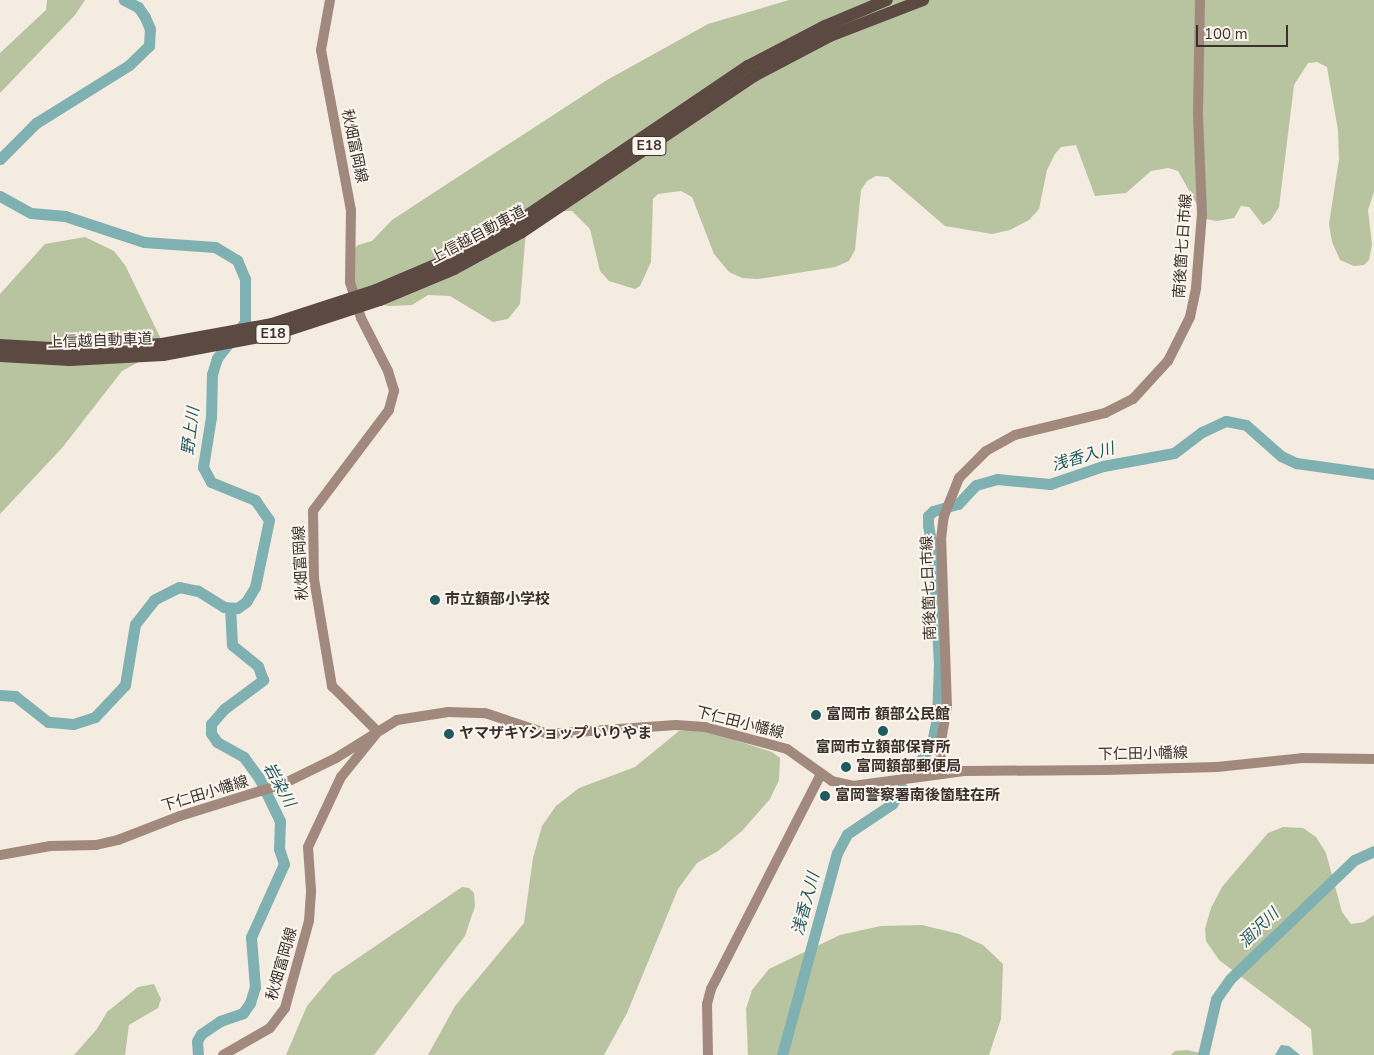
<!DOCTYPE html>
<meta charset="utf-8">
<style>
body{margin:0}
#map{position:relative;width:1374px;height:1055px;overflow:hidden;background:#f4ebe1;font-family:"Nunito Sans","Noto Sans JP",sans-serif}
div>[style]{position:absolute}
.green>*{inset:0;background:#b8c4a0}
.water>*{inset:0;background:#7fb0b2}
.river>*{height:11px;margin:-5.5px;padding:0 5.5px;transform-origin:5.5px;border-radius:5.5px;background:#7fb0b2}
.secondary>*{height:10px;margin:-5px;padding:0 5px;transform-origin:5px;border-radius:5px;background:#a18a7d}
.highway>*{height:12px;margin:-6px;padding:0 6px;transform-origin:6px;border-radius:6px;background:#5c4a42}
.highway-bridge>*{height:12px;margin:-6px;padding:0 6px;transform-origin:6px;border-radius:6px;background:#5c4a42}
.dots>*{width:14px;height:14px;translate:-50% -50%;box-sizing:border-box;border:2px solid #fbf5ee;border-radius:50%}
span{translate:-50% -50%;white-space:nowrap;text-align:center;line-height:1.15;-webkit-text-stroke:4px #fbf5ee;paint-order:stroke}
.shield-label span{padding:1px 4px;background:#fbf5ee;border:1px solid;border-radius:4px;-webkit-text-stroke-width:0}
.shield-label{font-size:14px;color:#3b302b;font-weight:700}
.street-label{font-size:15px;color:#3b302b}
.poi-label{font-size:15px;color:#3b302b;font-weight:700}
.left{translate:0 -50%;text-align:left}
.water-label{font-size:16px;color:#1f5a5e;font-style:italic}
.scale{position:absolute;left:1196px;top:25px;width:92px;height:22px;box-sizing:border-box;border:2px solid #3b302b;border-top:0;padding-left:6px;font-size:15px;line-height:18px;white-space:nowrap;color:#3b302b;-webkit-text-stroke:4px #fbf5ee;paint-order:stroke}
</style>
<div id="map">
<div class="green">
<i style="clip-path:polygon(47px 0,85px 0,75px 15px,0 93px,0 53px,46px 10px)"></i>
<i style="clip-path:polygon(789px 0,1374px 0,1374px 192px,1368px 210px,1372px 245px,1369px 260px,1364px 265px,1354px 266px,1340px 260px,1332px 242px,1329px 224px,1339px 159px,1338px 130px,1327px 67px,1317px 62px,1308px 63px,1294px 85px,1279px 207px,1271px 220px,1263px 225px,1249px 207px,1241px 206px,1234px 218px,1217px 221px,1205px 219px,1178px 171px,1168px 168px,1151px 171px,1126px 193px,1095px 196px,1076px 145px,1061px 147px,1055px 154px,1047px 170px,1039px 209px,1029px 220px,1010px 230px,992px 234px,945px 226px,888px 177px,876px 176px,867px 181px,861px 190px,855px 250px,849px 261px,835px 267px,758px 279px,742px 278px,729px 272px,714px 254px,692px 197px,681px 191px,658px 194px,653px 199px,651px 262px,640px 286px,635px 289px,609px 281px,600px 271px,590px 229px,572px 211px,559px 211px,526px 230px,520px 304px,508px 319px,493px 322px,450px 296px,428px 295px,412px 305px,389px 306px,376px 304px,354px 289px,346px 257px,358px 245px,372px 241px,392px 220px,421px 201px,607px 80px,708px 24px)"></i>
<i style="clip-path:polygon(85px 237px,114px 251px,125px 265px,160px 337px,155px 353px,122px 371px,62px 448px,0 514px,0 294px,45px 244px)"></i>
<i style="clip-path:polygon(698px 728px,772px 752px,780px 758px,779px 780px,770px 799px,742px 831px,718px 851px,697px 863px,678px 889px,627px 1013px,604px 1055px,428px 1055px,455px 1006px,524px 923px,533px 858px,542px 826px,556px 806px,579px 788px,635px 767px,679px 731px)"></i>
<i style="clip-path:polygon(1283px 827px,1303px 828px,1316px 837px,1326px 853px,1342px 912px,1351px 924px,1364px 922px,1374px 915px,1374px 1055px,1313px 1055px,1311px 1029px,1219px 960px,1206px 941px,1205px 929px,1211px 908px,1222px 887px,1268px 833px)"></i>
<i style="clip-path:polygon(462px 887px,469px 888px,474px 893px,475px 906px,465px 936px,374px 1055px,286px 1055px,307px 1006px,333px 975px)"></i>
<i style="clip-path:polygon(922px 925px,959px 934px,983px 945px,1003px 964px,1001px 1019px,989px 1055px,748px 1055px,746px 1009px,752px 990px,769px 969px,840px 935px,881px 926px)"></i>
<i style="clip-path:polygon(154px 984px,161px 999px,158px 1008px,129px 1025px,125px 1055px,74px 1055px,97px 1029px,107px 1012px,138px 987px)"></i>
<i style="clip-path:polygon(1187px 1050px,1210px 1055px,1171px 1055px,1175px 1051px)"></i>
</div>
<div class="water">
<i style="clip-path:polygon(1281px 1045px,1289px 1046px,1300px 1055px,1275px 1055px)"></i>
</div>
<div class="river">
<i style="left:0;top:159px;width:51px;rotate:-45deg"></i>
<i style="left:36px;top:123px;width:110px;rotate:-31.9deg"></i>
<i style="left:129px;top:65px;width:28px;rotate:-44deg"></i>
<i style="left:149px;top:46px;width:17px;rotate:-87deg"></i>
<i style="left:150px;top:29px;width:13px;rotate:-113deg"></i>
<i style="left:145px;top:17px;width:12px;rotate:-125deg"></i>
<i style="left:138px;top:7px;width:16px;rotate:-153deg"></i>
<i style="left:0;top:196px;width:35px;rotate:29deg"></i>
<i style="left:31px;top:213px;width:34px;rotate:5deg"></i>
<i style="left:65px;top:216px;width:83px;rotate:18.2deg"></i>
<i style="left:144px;top:242px;width:71px;rotate:4deg"></i>
<i style="left:215px;top:247px;width:26px;rotate:31deg"></i>
<i style="left:237px;top:260px;width:21px;rotate:67deg"></i>
<i style="left:245px;top:279px;width:43px;rotate:90deg"></i>
<i style="left:245px;top:322px;width:46px;rotate:127.9deg"></i>
<i style="left:217px;top:358px;width:17px;rotate:107deg"></i>
<i style="left:212px;top:374px;width:43px;rotate:91.3deg"></i>
<i style="left:211px;top:417px;width:51px;rotate:99.1deg"></i>
<i style="left:203px;top:467px;width:17px;rotate:62deg"></i>
<i style="left:211px;top:482px;width:48px;rotate:22.2deg"></i>
<i style="left:255px;top:500px;width:24px;rotate:55deg"></i>
<i style="left:269px;top:520px;width:68px;rotate:101.8deg"></i>
<i style="left:255px;top:587px;width:17px;rotate:121deg"></i>
<i style="left:246px;top:602px;width:11px;rotate:146deg"></i>
<i style="left:237px;top:608px;width:13px;rotate:-176deg"></i>
<i style="left:224px;top:607px;width:31px;rotate:-148deg"></i>
<i style="left:198px;top:591px;width:19px;rotate:-168deg"></i>
<i style="left:179px;top:587px;width:28px;rotate:153deg"></i>
<i style="left:154px;top:600px;width:31px;rotate:128deg"></i>
<i style="left:135px;top:624px;width:62px;rotate:99.3deg"></i>
<i style="left:125px;top:685px;width:44px;rotate:133.2deg"></i>
<i style="left:95px;top:717px;width:23px;rotate:162deg"></i>
<i style="left:73px;top:724px;width:25px;rotate:-175deg"></i>
<i style="left:48px;top:722px;width:42px;rotate:-141.8deg"></i>
<i style="left:15px;top:696px;width:15px;rotate:-176deg"></i>
<i style="left:915px;top:769px;width:31px;rotate:-57deg"></i>
<i style="left:932px;top:743px;width:25px;rotate:-79deg"></i>
<i style="left:937px;top:718px;width:54px;rotate:-87.9deg"></i>
<i style="left:939px;top:664px;width:111px;rotate:-93.1deg"></i>
<i style="left:933px;top:553px;width:28px;rotate:-100deg"></i>
<i style="left:928px;top:525px;width:9px;rotate:-90deg"></i>
<i style="left:928px;top:516px;width:7px;rotate:-45deg"></i>
<i style="left:933px;top:511px;width:26px;rotate:-16deg"></i>
<i style="left:958px;top:504px;width:26px;rotate:-47deg"></i>
<i style="left:976px;top:485px;width:22px;rotate:-16deg"></i>
<i style="left:997px;top:479px;width:53px;rotate:5.4deg"></i>
<i style="left:1050px;top:484px;width:56px;rotate:-18.8deg"></i>
<i style="left:1103px;top:466px;width:72px;rotate:-10.4deg"></i>
<i style="left:1174px;top:453px;width:35px;rotate:-37deg"></i>
<i style="left:1202px;top:432px;width:26px;rotate:-25deg"></i>
<i style="left:1226px;top:421px;width:20px;rotate:11deg"></i>
<i style="left:1246px;top:425px;width:47px;rotate:41.5deg"></i>
<i style="left:1281px;top:456px;width:17px;rotate:25deg"></i>
<i style="left:1296px;top:463px;width:79px;rotate:8deg"></i>
<i style="left:198px;top:1055px;width:14px;rotate:-94deg"></i>
<i style="left:197px;top:1041px;width:8px;rotate:-60deg"></i>
<i style="left:201px;top:1034px;width:23px;rotate:-34deg"></i>
<i style="left:220px;top:1021px;width:24px;rotate:-19deg"></i>
<i style="left:243px;top:1013px;width:12px;rotate:-55deg"></i>
<i style="left:250px;top:1003px;width:17px;rotate:-73deg"></i>
<i style="left:255px;top:987px;width:50px;rotate:-94.6deg"></i>
<i style="left:251px;top:937px;width:80px;rotate:-65.7deg"></i>
<i style="left:284px;top:864px;width:16px;rotate:-108deg"></i>
<i style="left:279px;top:849px;width:28px;rotate:-88deg"></i>
<i style="left:280px;top:821px;width:48px;rotate:-116deg"></i>
<i style="left:259px;top:778px;width:26px;rotate:-126deg"></i>
<i style="left:244px;top:757px;width:31px;rotate:-151deg"></i>
<i style="left:217px;top:742px;width:11px;rotate:-124deg"></i>
<i style="left:211px;top:733px;width:9px;rotate:-90deg"></i>
<i style="left:211px;top:724px;width:20px;rotate:-49deg"></i>
<i style="left:224px;top:709px;width:49px;rotate:-36.6deg"></i>
<i style="left:263px;top:680px;width:15px;rotate:-110deg"></i>
<i style="left:258px;top:666px;width:33px;rotate:-141deg"></i>
<i style="left:232px;top:645px;width:37px;rotate:-93deg"></i>
<i style="left:782px;top:1055px;width:209px;rotate:-74.8deg"></i>
<i style="left:837px;top:853px;width:21px;rotate:-62deg"></i>
<i style="left:847px;top:834px;width:54px;rotate:-33.7deg"></i>
<i style="left:892px;top:804px;width:19px;rotate:-58deg"></i>
<i style="left:1203px;top:1055px;width:57px;rotate:-76.9deg"></i>
<i style="left:1216px;top:999px;width:24px;rotate:-55deg"></i>
<i style="left:1230px;top:979px;width:172px;rotate:-43.8deg"></i>
<i style="left:1354px;top:860px;width:22px;rotate:-24deg"></i>
</div>
<div class="secondary">
<i style="left:330px;top:0;width:51px;rotate:100.2deg"></i>
<i style="left:321px;top:50px;width:163px;rotate:79.4deg"></i>
<i style="left:351px;top:210px;width:72px;rotate:90.8deg"></i>
<i style="left:350px;top:282px;width:38px;rotate:73deg"></i>
<i style="left:361px;top:318px;width:59px;rotate:63deg"></i>
<i style="left:388px;top:371px;width:21px;rotate:73deg"></i>
<i style="left:394px;top:391px;width:20px;rotate:105deg"></i>
<i style="left:389px;top:410px;width:126px;rotate:127deg"></i>
<i style="left:313px;top:511px;width:68px;rotate:89.2deg"></i>
<i style="left:314px;top:579px;width:109px;rotate:80.5deg"></i>
<i style="left:332px;top:686px;width:64px;rotate:45deg"></i>
<i style="left:942px;top:774px;width:27px;rotate:-94deg"></i>
<i style="left:940px;top:747px;width:41px;rotate:-80.1deg"></i>
<i style="left:947px;top:707px;width:168px;rotate:-92deg"></i>
<i style="left:941px;top:539px;width:23px;rotate:-83deg"></i>
<i style="left:944px;top:516px;width:41px;rotate:-68.5deg"></i>
<i style="left:959px;top:478px;width:38px;rotate:-45deg"></i>
<i style="left:986px;top:451px;width:33px;rotate:-29deg"></i>
<i style="left:1015px;top:435px;width:93px;rotate:-13.7deg"></i>
<i style="left:1105px;top:413px;width:31px;rotate:-27deg"></i>
<i style="left:1133px;top:399px;width:52px;rotate:-47.4deg"></i>
<i style="left:1168px;top:361px;width:49px;rotate:-63.4deg"></i>
<i style="left:1190px;top:317px;width:30px;rotate:-78deg"></i>
<i style="left:1196px;top:288px;width:74px;rotate:-85.4deg"></i>
<i style="left:1202px;top:214px;width:100px;rotate:-92.3deg"></i>
<i style="left:1198px;top:114px;width:114px;rotate:-89deg"></i>
<i style="left:0;top:855px;width:51px;rotate:-10.2deg"></i>
<i style="left:50px;top:846px;width:46px;rotate:-1.2deg"></i>
<i style="left:96px;top:845px;width:23px;rotate:-13deg"></i>
<i style="left:118px;top:840px;width:66px;rotate:-21.2deg"></i>
<i style="left:180px;top:816px;width:108px;rotate:-17.3deg"></i>
<i style="left:283px;top:784px;width:59px;rotate:-26.1deg"></i>
<i style="left:336px;top:758px;width:72px;rotate:-31.9deg"></i>
<i style="left:397px;top:720px;width:52px;rotate:-8.9deg"></i>
<i style="left:448px;top:712px;width:37px;rotate:2deg"></i>
<i style="left:485px;top:713px;width:66px;rotate:18.4deg"></i>
<i style="left:548px;top:734px;width:128px;rotate:-4deg"></i>
<i style="left:676px;top:725px;width:29px;rotate:4deg"></i>
<i style="left:705px;top:727px;width:85px;rotate:15deg"></i>
<i style="left:787px;top:749px;width:55px;rotate:35.4deg"></i>
<i style="left:832px;top:781px;width:22px;rotate:13deg"></i>
<i style="left:853px;top:786px;width:112px;rotate:-7.7deg"></i>
<i style="left:964px;top:771px;width:141px;rotate:-0.4deg"></i>
<i style="left:1105px;top:770px;width:112px;rotate:-1.5deg"></i>
<i style="left:1217px;top:767px;width:85px;rotate:-6deg"></i>
<i style="left:1302px;top:758px;width:72px;rotate:0.8deg"></i>
<i style="left:223px;top:1055px;width:54px;rotate:-29.9deg"></i>
<i style="left:270px;top:1028px;width:25px;rotate:-53deg"></i>
<i style="left:285px;top:1008px;width:90px;rotate:-74.6deg"></i>
<i style="left:309px;top:921px;width:31px;rotate:-86deg"></i>
<i style="left:311px;top:890px;width:43px;rotate:-94deg"></i>
<i style="left:308px;top:847px;width:77px;rotate:-64.8deg"></i>
<i style="left:341px;top:777px;width:55px;rotate:-50.9deg"></i>
<i style="left:708px;top:1055px;width:51px;rotate:-91.1deg"></i>
<i style="left:707px;top:1004px;width:16px;rotate:-75deg"></i>
<i style="left:711px;top:989px;width:242px;rotate:-62.9deg"></i>
</div>
<div class="highway">
<i style="left:376px;top:290px;width:79px;rotate:-23deg"></i>
<i style="left:449px;top:259px;width:76px;rotate:-28.2deg"></i>
<i style="left:516px;top:223px;width:280px;rotate:-34.1deg"></i>
<i style="left:748px;top:66px;width:87px;rotate:-27.5deg"></i>
<i style="left:825px;top:26px;width:67px;rotate:-22.8deg"></i>
<i style="left:380px;top:300px;width:80px;rotate:-22.7deg"></i>
<i style="left:454px;top:269px;width:77px;rotate:-28.6deg"></i>
<i style="left:522px;top:232px;width:280px;rotate:-33.9deg"></i>
<i style="left:754px;top:76px;width:86px;rotate:-27.8deg"></i>
<i style="left:830px;top:36px;width:100px;rotate:-21.2deg"></i>
<i style="left:0;top:345px;width:69px;rotate:3.3deg"></i>
<i style="left:69px;top:349px;width:93px;rotate:-3.1deg"></i>
<i style="left:0;top:356px;width:70px;rotate:3.3deg"></i>
<i style="left:70px;top:360px;width:93px;rotate:-3.1deg"></i>
</div>
<div class="highway-bridge">
<i style="left:162px;top:344px;width:112px;rotate:-10.3deg"></i>
<i style="left:272px;top:324px;width:109px;rotate:-18.1deg"></i>
<i style="left:163px;top:355px;width:115px;rotate:-10.5deg"></i>
<i style="left:276px;top:334px;width:109px;rotate:-18.1deg"></i>
</div>
<div class="dots">
<i style="left:435px;top:600px;background:#1f5a5e"></i>
<i style="left:816px;top:715px;background:#1f5a5e"></i>
<i style="left:883px;top:731px;background:#1f5a5e"></i>
<i style="left:449px;top:734px;background:#1f5a5e"></i>
<i style="left:846px;top:767px;background:#1f5a5e"></i>
<i style="left:825px;top:796px;background:#1f5a5e"></i>
</div>
<div class="shield-label">
<span style="left:649px;top:146px">E18</span>
<span style="left:273px;top:334px">E18</span>
</div>
<div class="street-label">
<span style="left:354px;top:146px;rotate:78deg">秋畑富岡線</span>
<span style="left:478px;top:235px;rotate:-28deg">上信越自動車道</span>
<span style="left:1183px;top:246px;rotate:-86deg">南後箇七日市線</span>
<span style="left:100px;top:341px;rotate:-2deg">上信越自動車道</span>
<span style="left:301px;top:563px;rotate:-93deg">秋畑富岡線</span>
<span style="left:929px;top:588px;rotate:-92deg">南後箇七日市線</span>
<span style="left:740px;top:723px;rotate:14deg">下仁田小幡線</span>
<span style="left:1143px;top:754px;rotate:-1deg">下仁田小幡線</span>
<span style="left:205px;top:794px;rotate:-17deg">下仁田小幡線</span>
<span style="left:282px;top:964px;rotate:-74deg">秋畑富岡線</span>
</div>
<div class="poi-label">
<span class="left" style="left:445px;top:600px">市立額部小学校</span>
<span class="left" style="left:826px;top:715px">富岡市 額部公民館</span>
<span class="left" style="left:459px;top:734px">ヤマザキYショップ いりやま</span>
<span style="left:883px;top:748px">富岡市立額部保育所</span>
<span class="left" style="left:856px;top:767px">富岡額部郵便局</span>
<span class="left" style="left:835px;top:796px">富岡警察署南後箇駐在所</span>
</div>
<div class="water-label">
<span style="left:191px;top:431px;rotate:-83deg">野上川</span>
<span style="left:1083px;top:457px;rotate:-16deg">浅香入川</span>
<span style="left:279px;top:785px;rotate:61deg">岩染川</span>
<span style="left:806px;top:904px;rotate:-75deg">浅香入川</span>
<span style="left:1259px;top:928px;rotate:-44deg">涸沢川</span>
</div>
<div class="scale">100 m</div>
</div>
